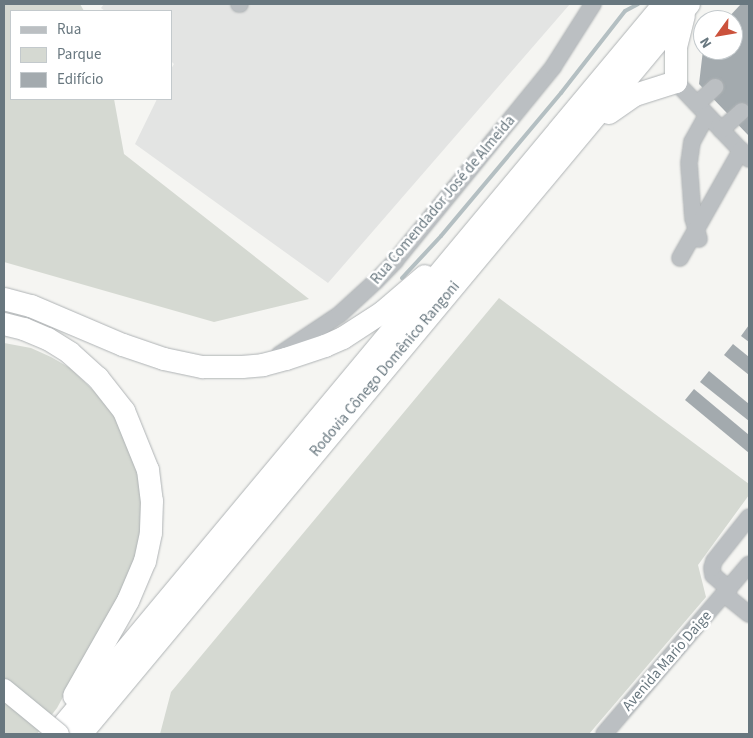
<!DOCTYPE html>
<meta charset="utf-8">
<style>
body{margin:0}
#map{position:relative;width:753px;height:738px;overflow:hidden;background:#f5f5f2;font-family:"Source Sans 3",sans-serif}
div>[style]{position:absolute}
.built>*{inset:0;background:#e3e4e3}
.green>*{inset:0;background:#d5d9d2}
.stream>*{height:4px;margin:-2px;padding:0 2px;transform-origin:2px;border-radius:2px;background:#b4bfc2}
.building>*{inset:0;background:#a3aaae}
.roads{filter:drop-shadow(0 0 1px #afb3b5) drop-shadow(0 0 1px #afb3b5)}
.minor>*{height:16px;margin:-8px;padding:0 8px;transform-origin:8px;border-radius:8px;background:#bbbfc2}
.highway>*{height:22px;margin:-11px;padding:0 11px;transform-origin:11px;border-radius:11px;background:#fff}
.bridges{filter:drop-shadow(0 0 1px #afb4b6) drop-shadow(0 0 1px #afb4b6)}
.major-bridge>*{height:20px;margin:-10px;padding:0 10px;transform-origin:10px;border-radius:10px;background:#fff}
span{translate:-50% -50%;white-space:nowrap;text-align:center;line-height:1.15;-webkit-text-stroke:5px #fff;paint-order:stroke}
.street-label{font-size:15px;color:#68777f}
.frame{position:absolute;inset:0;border:5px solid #68777f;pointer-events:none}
.legend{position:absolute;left:10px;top:10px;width:162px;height:90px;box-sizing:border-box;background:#fff;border:1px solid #c3c9cc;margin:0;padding:6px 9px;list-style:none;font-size:15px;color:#68777f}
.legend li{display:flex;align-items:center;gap:10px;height:25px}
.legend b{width:25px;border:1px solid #c3c9cc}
.north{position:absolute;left:693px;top:10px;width:50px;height:50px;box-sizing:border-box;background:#fff;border:1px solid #c3c9cc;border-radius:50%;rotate:238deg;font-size:14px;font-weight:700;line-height:20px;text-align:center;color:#68777f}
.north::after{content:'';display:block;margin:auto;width:18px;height:22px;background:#cb523c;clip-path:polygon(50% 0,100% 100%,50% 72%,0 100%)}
</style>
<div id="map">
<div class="built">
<i style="clip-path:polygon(104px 4px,570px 4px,328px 283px,135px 144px,157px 99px,171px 99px,171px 69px,174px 64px,171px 61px,171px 11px,105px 11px,101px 8px)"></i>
</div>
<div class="green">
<i style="clip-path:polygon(4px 4px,80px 4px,84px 11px,11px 11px,11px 99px,114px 99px,124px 154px,309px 299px,214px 322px,4px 262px)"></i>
<i style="clip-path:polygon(499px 298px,749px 484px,749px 495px,698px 565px,706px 597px,589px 734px,160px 734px,171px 692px)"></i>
<i style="clip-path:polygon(4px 343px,31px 348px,51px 357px,70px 368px,95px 392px,118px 421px,140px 473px,142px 528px,137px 552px,122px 589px,57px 708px,37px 734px,4px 734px)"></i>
</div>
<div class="stream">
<i style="left:402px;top:278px;width:57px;rotate:-47.1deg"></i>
<i style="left:441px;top:236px;width:187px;rotate:-50deg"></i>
<i style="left:561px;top:93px;width:104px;rotate:-52deg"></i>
<i style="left:625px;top:11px;width:15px;rotate:-28deg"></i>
</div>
<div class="building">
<i style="clip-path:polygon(741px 4px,749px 4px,749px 136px,699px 84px,703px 50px,733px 50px,733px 20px,726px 20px)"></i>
<i style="clip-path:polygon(749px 325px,749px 342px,741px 336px)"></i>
<i style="clip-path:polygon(733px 344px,749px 357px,749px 375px,724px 355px)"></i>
<i style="clip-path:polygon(709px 371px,749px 404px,749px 421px,700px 382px)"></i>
<i style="clip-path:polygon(694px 389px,749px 435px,749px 453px,685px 400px)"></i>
</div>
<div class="roads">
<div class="minor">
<i style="left:239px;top:4px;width:1px"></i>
<i style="left:676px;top:82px;width:106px;rotate:46.5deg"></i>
<i style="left:697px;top:104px;width:25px;rotate:-43deg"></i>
<i style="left:721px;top:130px;width:28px;rotate:-42deg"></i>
<i style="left:699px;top:239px;width:22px;rotate:-106deg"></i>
<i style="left:693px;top:218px;width:55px;rotate:-94.2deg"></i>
<i style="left:689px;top:163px;width:21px;rotate:-82deg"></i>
<i style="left:692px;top:142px;width:31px;rotate:-61deg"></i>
<i style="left:680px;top:258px;width:124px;rotate:-60.5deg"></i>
<i style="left:279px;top:355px;width:73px;rotate:-33.9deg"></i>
<i style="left:340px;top:314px;width:49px;rotate:-42.5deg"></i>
<i style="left:376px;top:281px;width:28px;rotate:-46deg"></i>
<i style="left:395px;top:261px;width:250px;rotate:-50.8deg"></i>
<i style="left:553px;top:67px;width:75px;rotate:-57.6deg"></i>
<i style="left:729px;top:589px;width:21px;rotate:-139deg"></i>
<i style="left:713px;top:575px;width:7px;rotate:-98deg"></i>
<i style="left:712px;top:568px;width:7px;rotate:-74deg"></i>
<i style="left:714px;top:561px;width:56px;rotate:-51.5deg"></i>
<i style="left:724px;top:594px;width:32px;rotate:39deg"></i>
<i style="left:604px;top:734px;width:223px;rotate:-49.5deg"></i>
</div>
<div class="highway">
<i style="left:609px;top:113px;width:32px;rotate:-35deg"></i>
<i style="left:635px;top:95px;width:43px;rotate:-17.6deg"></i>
<i style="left:676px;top:82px;width:35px;rotate:-90deg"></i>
<i style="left:676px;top:47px;width:33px;rotate:-76deg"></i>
<i style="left:4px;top:299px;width:28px;rotate:15deg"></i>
<i style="left:31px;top:306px;width:100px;rotate:23deg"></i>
<i style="left:123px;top:345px;width:43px;rotate:18.9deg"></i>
<i style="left:164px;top:359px;width:40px;rotate:12deg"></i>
<i style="left:203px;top:367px;width:39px"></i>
<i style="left:242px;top:367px;width:21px;rotate:-5deg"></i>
<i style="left:263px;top:365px;width:24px;rotate:-15deg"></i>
<i style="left:286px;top:359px;width:41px;rotate:-18.4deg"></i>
<i style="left:325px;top:346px;width:20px;rotate:-24deg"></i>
<i style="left:343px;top:338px;width:48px;rotate:-33deg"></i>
<i style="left:383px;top:312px;width:55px;rotate:-40.6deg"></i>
<i style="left:4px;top:324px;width:21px;rotate:14deg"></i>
<i style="left:24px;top:329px;width:26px;rotate:23deg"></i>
<i style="left:48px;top:339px;width:26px;rotate:32deg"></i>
<i style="left:70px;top:353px;width:38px;rotate:42deg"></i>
<i style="left:98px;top:378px;width:42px;rotate:51.8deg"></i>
<i style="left:124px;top:411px;width:64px;rotate:67.9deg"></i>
<i style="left:148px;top:470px;width:31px;rotate:83deg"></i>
<i style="left:152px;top:501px;width:32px;rotate:92deg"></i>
<i style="left:151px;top:533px;width:29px;rotate:102deg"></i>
<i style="left:145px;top:561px;width:43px;rotate:113deg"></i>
<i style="left:128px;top:601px;width:109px;rotate:119.6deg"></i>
<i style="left:56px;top:734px;width:950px;rotate:-50.21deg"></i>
<i style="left:81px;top:734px;width:950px;rotate:-50.21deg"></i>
</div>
</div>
<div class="bridges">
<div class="major-bridge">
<i style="left:4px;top:689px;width:71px;rotate:39.3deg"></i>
</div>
</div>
<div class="street-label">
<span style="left:443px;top:200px;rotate:-50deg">Rua Comendador José de Almeida</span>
<span style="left:385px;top:369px;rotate:-50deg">Rodovia Cônego Domênico Rangoni</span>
<span style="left:667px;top:661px;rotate:-49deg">Avenida Mario Daige</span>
</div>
<div class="frame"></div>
<ul class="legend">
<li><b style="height:6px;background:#bbbfc2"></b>Rua</li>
<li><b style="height:14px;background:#d5d9d2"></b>Parque</li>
<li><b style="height:14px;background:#a3aaae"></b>Edifício</li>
</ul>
<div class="north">N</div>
</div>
